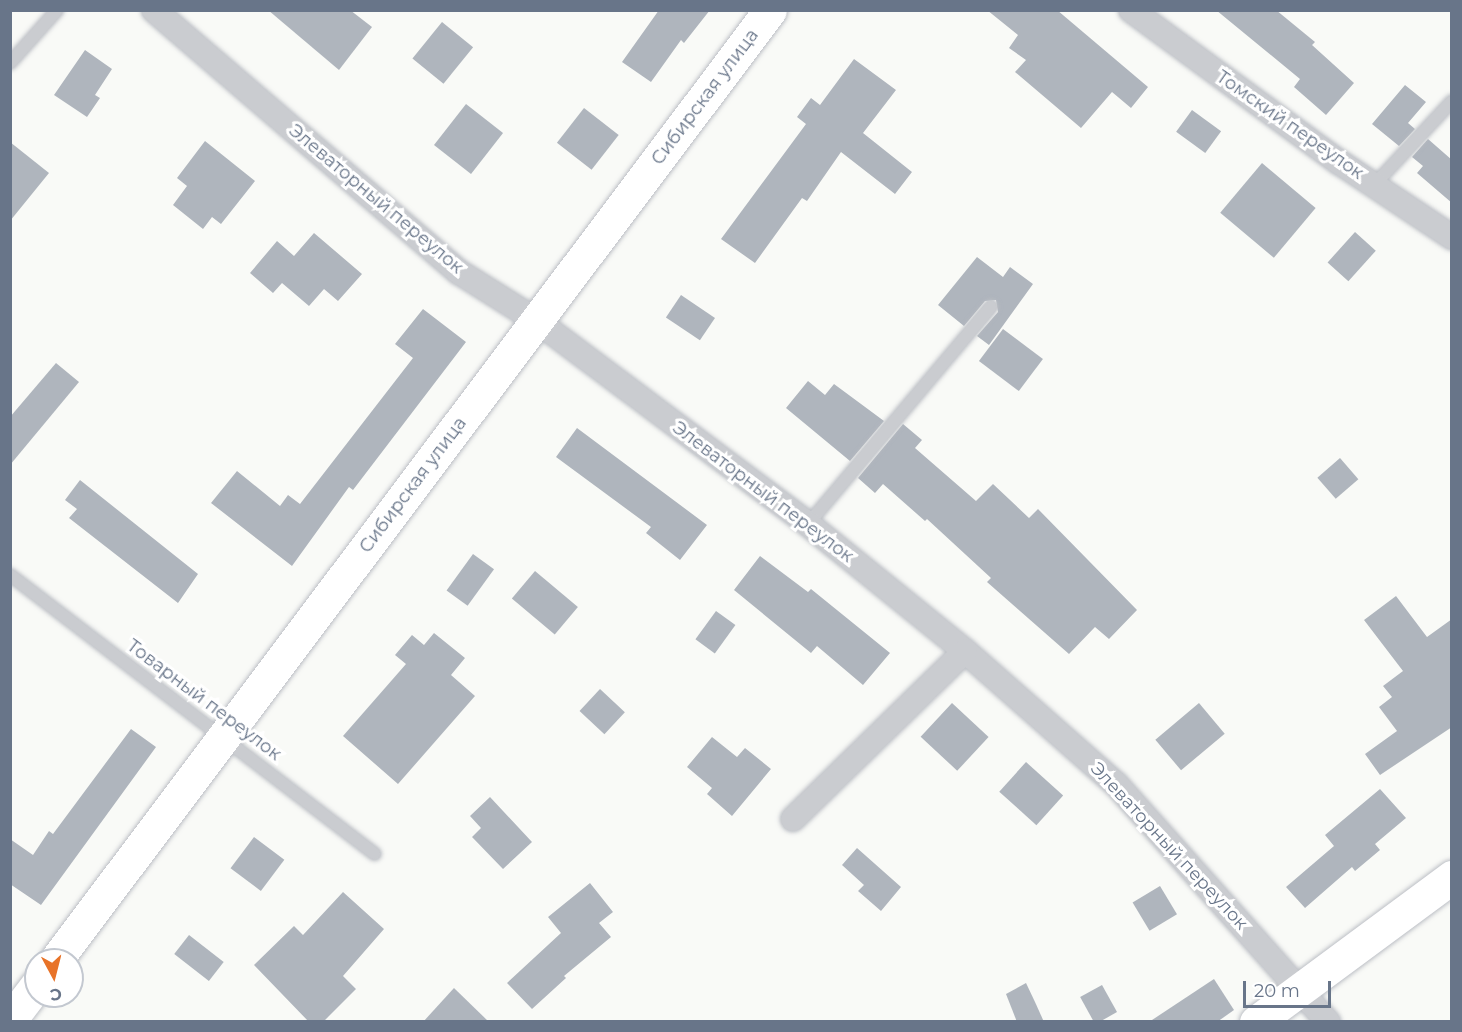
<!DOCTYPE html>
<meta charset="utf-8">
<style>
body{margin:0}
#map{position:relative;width:1462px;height:1032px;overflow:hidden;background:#f9faf7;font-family:Montserrat,sans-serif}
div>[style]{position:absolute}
.building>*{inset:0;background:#afb5bd;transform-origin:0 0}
.roads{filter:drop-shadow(0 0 2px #bcbfc5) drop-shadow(0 0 2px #bcbfc5)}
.lane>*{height:12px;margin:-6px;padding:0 6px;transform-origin:6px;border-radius:6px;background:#caccd0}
.street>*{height:24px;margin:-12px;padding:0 12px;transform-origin:12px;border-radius:12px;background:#caccd0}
.secondary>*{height:33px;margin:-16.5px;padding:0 16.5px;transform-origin:16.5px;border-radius:16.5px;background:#fff}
span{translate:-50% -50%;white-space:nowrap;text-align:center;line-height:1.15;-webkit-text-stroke:6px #fff;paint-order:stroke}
.street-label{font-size:18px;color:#687589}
.frame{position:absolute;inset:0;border:12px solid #687589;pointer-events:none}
.north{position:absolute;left:24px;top:948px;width:60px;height:60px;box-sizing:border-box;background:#fff;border:2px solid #c3c8d0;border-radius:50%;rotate:173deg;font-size:16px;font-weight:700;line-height:24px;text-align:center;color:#687589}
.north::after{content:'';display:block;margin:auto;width:21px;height:27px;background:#e87328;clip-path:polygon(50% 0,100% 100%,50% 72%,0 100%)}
.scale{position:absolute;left:1243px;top:981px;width:88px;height:27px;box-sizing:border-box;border:3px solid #687589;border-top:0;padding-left:8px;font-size:18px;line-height:21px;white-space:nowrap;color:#687589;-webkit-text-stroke:4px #fff;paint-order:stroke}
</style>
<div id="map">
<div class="building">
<i style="clip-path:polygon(268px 10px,350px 10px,372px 27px,339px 70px)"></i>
<i style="clip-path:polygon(659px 10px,710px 10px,684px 43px,681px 40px,651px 82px,622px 62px)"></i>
<i style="clip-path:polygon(987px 10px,1057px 10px,1148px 87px,1131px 108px,1112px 92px,1081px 128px,1015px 72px,1026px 60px,1009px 48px,1018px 35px)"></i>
<i style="clip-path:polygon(1216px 10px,1276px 10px,1315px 42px,1312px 45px,1354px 83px,1326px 115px,1294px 87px,1300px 79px)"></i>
<i style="left:442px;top:22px;width:40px;height:47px;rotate:39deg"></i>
<i style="clip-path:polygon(85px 50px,112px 69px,95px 95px,100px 98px,87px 117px,54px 95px)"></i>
<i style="clip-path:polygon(854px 59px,896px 90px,863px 133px,912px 172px,895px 194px,841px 152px,807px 201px,802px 198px,755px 263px,721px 239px,806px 124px,797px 117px,811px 98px,820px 105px)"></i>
<i style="clip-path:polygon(1405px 85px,1426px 102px,1408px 123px,1415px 129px,1399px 146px,1372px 124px)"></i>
<i style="left:466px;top:104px;width:47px;height:52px;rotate:38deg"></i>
<i style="left:584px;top:108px;width:44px;height:44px;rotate:38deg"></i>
<i style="left:1192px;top:110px;width:36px;height:27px;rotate:36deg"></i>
<i style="clip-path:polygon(1428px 139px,1452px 160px,1452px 203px,1417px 173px,1423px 166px,1412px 157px)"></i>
<i style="clip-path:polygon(205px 141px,255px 181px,221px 224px,212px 217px,203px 229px,173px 205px,187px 186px,177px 178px)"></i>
<i style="clip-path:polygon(10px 142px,49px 173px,10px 221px)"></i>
<i style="left:1262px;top:163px;width:70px;height:65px;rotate:40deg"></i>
<i style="left:1355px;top:232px;width:28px;height:41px;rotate:42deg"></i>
<i style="clip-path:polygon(314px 233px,362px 274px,338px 301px,324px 289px,309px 306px,282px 283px,273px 293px,250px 273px,277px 241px,294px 256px)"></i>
<i style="clip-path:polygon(977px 257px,1003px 277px,1010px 267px,1033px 284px,989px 345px,977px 336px,998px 312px,996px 300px,985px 301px,964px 326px,938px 305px)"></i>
<i style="left:681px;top:295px;width:41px;height:27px;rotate:34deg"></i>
<i style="clip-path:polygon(423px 309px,466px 342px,353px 490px,349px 487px,292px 566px,211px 503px,237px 471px,280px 506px,288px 495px,300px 504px,413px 358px,395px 344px)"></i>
<i style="left:1003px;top:329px;width:50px;height:40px;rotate:37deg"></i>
<i style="clip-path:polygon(56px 363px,79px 382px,10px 465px,10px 417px)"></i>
<i style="clip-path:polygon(808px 381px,825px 395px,834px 384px,884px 421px,850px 461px,786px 408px)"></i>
<i style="clip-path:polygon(903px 424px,922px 440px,915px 448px,976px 501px,993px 484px,1029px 518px,1038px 509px,1137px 610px,1109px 639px,1095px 627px,1069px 654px,987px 582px,991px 578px,927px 519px,925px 521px,883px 484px,875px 493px,858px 478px)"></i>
<i style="clip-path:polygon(577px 428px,707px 525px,680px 560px,646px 533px,651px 527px,556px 457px)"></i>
<i style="left:1340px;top:458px;width:28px;height:30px;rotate:49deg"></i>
<i style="clip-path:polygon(80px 480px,198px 574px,178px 603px,69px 518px,77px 509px,65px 500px)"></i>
<i style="left:473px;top:554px;width:26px;height:45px;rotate:36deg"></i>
<i style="clip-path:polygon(760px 556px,808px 592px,811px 589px,890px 653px,863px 685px,817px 646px,811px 653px,734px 590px)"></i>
<i style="left:535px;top:571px;width:56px;height:36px;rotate:40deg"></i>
<i style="clip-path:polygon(1396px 596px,1427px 637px,1452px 619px,1452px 727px,1380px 775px,1365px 754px,1397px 731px,1379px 707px,1392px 697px,1383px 686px,1403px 671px,1364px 620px)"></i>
<i style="left:716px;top:611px;width:24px;height:35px;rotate:36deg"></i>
<i style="clip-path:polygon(434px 633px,465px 658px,451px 675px,475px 696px,398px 784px,343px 736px,406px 664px,395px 655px,412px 635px,424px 645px)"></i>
<i style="left:600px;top:689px;width:34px;height:30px;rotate:43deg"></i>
<i style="left:952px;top:703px;width:50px;height:46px;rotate:43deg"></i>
<i style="left:1199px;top:703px;width:40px;height:57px;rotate:50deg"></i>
<i style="clip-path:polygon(131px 729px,156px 747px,41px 905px,10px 884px,10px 839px,33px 855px,49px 831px,53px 834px)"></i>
<i style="clip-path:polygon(712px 737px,737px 757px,745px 748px,771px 769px,732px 816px,707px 794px,712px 788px,687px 767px)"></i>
<i style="left:1026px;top:762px;width:50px;height:40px;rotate:42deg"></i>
<i style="clip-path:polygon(1380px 789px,1406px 818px,1375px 844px,1380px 850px,1355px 871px,1352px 867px,1305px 908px,1286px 887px,1334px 846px,1325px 835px)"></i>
<i style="clip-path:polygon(490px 797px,532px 842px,503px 869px,472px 837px,481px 828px,470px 816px)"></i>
<i style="left:254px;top:837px;width:38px;height:39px;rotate:37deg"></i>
<i style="clip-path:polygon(857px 848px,901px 887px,881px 911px,858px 891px,864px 885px,842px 865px)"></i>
<i style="clip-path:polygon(590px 883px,613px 912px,599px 923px,611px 937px,564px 976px,566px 978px,532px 1009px,507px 983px,561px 933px,548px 917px)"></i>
<i style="left:1160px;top:886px;width:33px;height:32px;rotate:59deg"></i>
<i style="clip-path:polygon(343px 892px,384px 929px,343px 976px,356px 989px,323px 1022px,309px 1022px,254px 965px,294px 926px,303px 935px)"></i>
<i style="left:189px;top:935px;width:44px;height:24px;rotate:38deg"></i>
<i style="clip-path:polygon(1214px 979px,1234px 1010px,1217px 1022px,1149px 1022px)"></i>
<i style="clip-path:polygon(1026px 983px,1035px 1002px,1044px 1022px,1017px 1022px,1006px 994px)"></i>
<i style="left:1102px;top:985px;width:31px;height:25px;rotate:61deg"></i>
<i style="clip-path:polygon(454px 988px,489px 1022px,423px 1022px)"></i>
</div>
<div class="roads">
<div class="lane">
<i style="left:10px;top:63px;width:71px;rotate:-48.4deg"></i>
<i style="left:1375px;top:184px;width:113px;rotate:-47.1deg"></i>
<i style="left:808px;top:524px;width:284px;rotate:-49.9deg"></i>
<i style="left:10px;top:575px;width:459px;rotate:37.4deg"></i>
</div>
<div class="street">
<i style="left:154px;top:10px;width:402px;rotate:40.7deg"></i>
<i style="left:459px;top:272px;width:92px;rotate:32.1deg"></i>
<i style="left:537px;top:321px;width:339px;rotate:36.8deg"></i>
<i style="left:808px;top:524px;width:202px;rotate:39deg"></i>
<i style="left:965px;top:651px;width:201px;rotate:41.4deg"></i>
<i style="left:1116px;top:784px;width:319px;rotate:48.3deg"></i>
<i style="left:1131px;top:10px;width:258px;rotate:36.2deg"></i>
<i style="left:1339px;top:162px;width:136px;rotate:33.6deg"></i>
<i style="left:793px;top:819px;width:240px;rotate:-44.3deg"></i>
</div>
<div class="secondary">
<i style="left:56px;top:960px;width:1188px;rotate:-53.07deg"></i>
<i style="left:10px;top:1020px;width:43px;rotate:-52.6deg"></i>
<i style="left:1256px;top:1022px;width:244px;rotate:-36.5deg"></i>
</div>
</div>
<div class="street-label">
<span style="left:705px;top:97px;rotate:-53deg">Сибирская улица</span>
<span style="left:1290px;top:125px;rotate:35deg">Томский переулок</span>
<span style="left:376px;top:199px;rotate:40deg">Элеваторный переулок</span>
<span style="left:413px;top:485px;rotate:-53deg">Сибирская улица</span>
<span style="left:763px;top:492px;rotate:37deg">Элеваторный переулок</span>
<span style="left:204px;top:700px;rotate:37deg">Товарный переулок</span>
<span style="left:1169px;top:846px;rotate:47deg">Элеваторный переулок</span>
</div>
<div class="frame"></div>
<div class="north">С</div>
<div class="scale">20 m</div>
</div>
